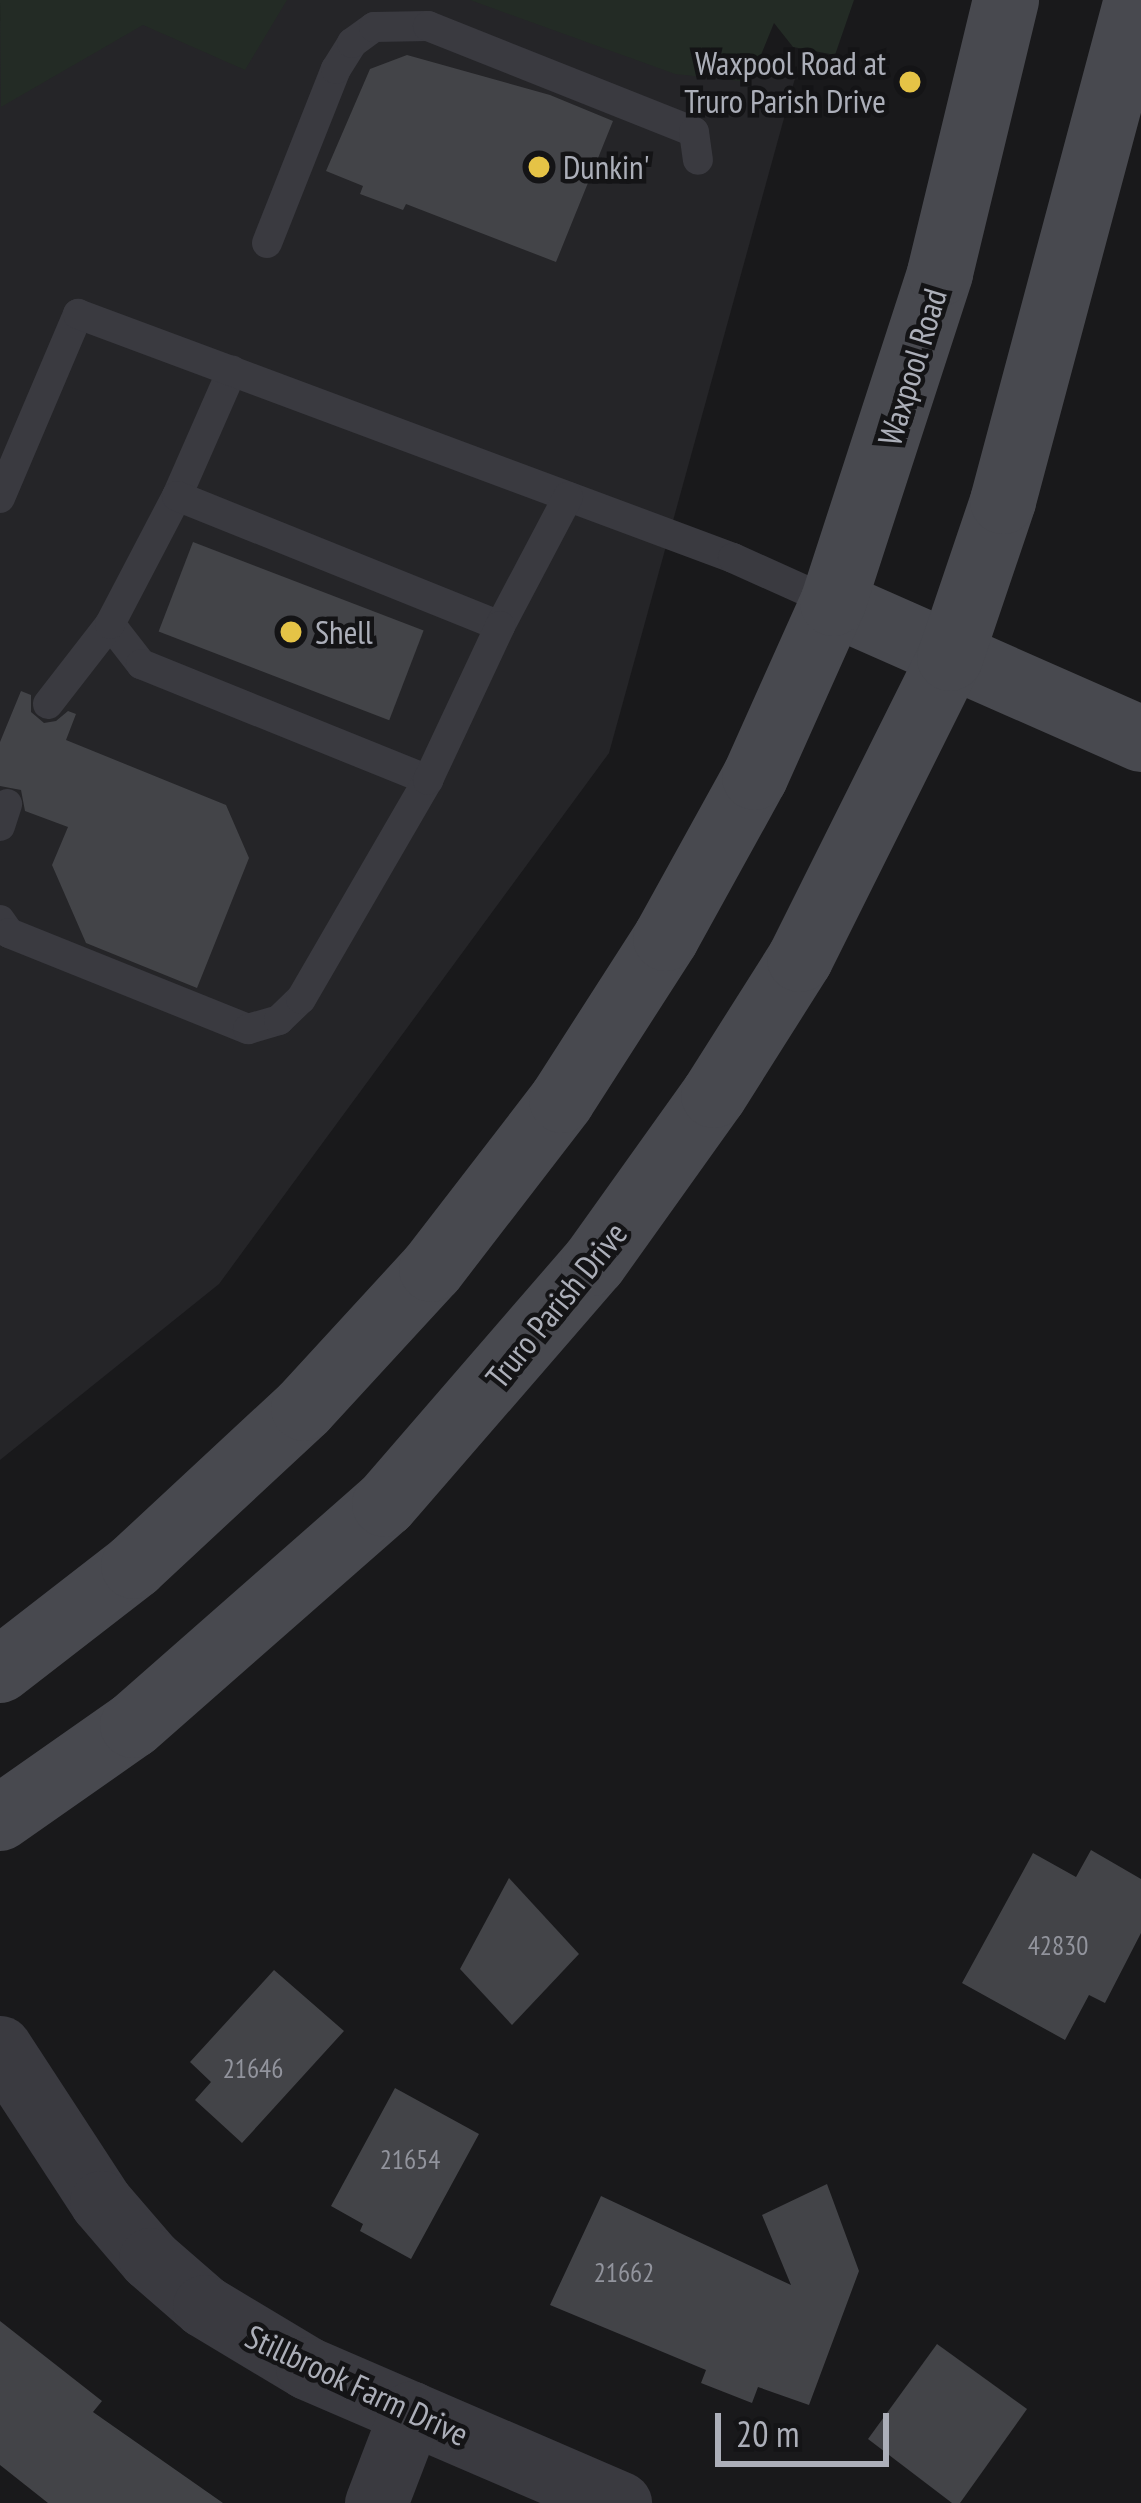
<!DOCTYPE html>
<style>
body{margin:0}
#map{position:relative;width:1141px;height:2503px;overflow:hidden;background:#19191b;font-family:"PT Sans Narrow",sans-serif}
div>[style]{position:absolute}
.built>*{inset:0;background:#252528}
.green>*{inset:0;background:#232b25}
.building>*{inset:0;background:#434448;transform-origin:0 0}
.lane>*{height:30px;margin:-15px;padding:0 15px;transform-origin:15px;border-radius:15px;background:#3a3a40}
.street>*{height:63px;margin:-31.5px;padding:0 31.5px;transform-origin:31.5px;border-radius:31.5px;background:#3a3a40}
.secondary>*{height:66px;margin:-33px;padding:0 33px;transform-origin:33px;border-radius:33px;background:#48494f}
.dots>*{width:33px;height:33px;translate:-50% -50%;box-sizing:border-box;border:6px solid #141416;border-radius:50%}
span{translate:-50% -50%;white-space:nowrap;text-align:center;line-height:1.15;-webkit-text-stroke:9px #141416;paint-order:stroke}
.number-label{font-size:27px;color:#92949d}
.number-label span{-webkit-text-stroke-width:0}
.poi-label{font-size:33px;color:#acafb9}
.right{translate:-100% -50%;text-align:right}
.left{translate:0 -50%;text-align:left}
.street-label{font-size:33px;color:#acafb9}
.scale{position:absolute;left:715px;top:2413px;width:174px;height:54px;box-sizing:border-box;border:6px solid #acafb9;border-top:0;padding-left:15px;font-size:36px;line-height:42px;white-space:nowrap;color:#acafb9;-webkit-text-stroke:9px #141416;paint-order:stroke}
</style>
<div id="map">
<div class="built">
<i style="clip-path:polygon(64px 0,651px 0,797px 71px,609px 753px,219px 1284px,0 1460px,0 21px)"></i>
</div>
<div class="green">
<i style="clip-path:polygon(0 0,287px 0,245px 70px,143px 25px,1px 107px)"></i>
<i style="clip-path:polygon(470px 0,854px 0,835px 55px,793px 47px,774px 23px,750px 82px,675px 74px)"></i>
</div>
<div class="building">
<i style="clip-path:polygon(407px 55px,550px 95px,613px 121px,556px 262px,406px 204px,403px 210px,360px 194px,363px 186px,326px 171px,370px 69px)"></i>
<i style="left:193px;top:542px;width:247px;height:96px;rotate:21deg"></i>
<i style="clip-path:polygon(21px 691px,31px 695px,31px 712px,44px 723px,56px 721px,68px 711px,76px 714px,66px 740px,226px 805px,249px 858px,197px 988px,86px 943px,52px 865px,68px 827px,25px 811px,21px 790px,0 786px,0 742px)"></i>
<i style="clip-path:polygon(1091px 1850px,1141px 1879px,1141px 1933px,1105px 2003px,1089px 1995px,1065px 2040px,962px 1983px,1033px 1853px,1076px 1877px)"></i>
<i style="clip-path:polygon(509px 1878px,579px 1954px,512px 2025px,460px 1969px)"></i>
<i style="clip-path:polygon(274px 1970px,344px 2031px,242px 2143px,195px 2100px,211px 2082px,190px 2062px)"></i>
<i style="clip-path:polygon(395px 2088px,479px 2134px,411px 2259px,360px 2231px,363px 2224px,331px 2206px)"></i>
<i style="clip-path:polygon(827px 2184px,859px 2271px,809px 2405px,758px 2387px,752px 2403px,701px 2383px,706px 2370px,550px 2305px,601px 2196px,791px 2285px,762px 2215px)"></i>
<i style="clip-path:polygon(0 2321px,102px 2401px,93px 2412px,223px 2503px,48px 2503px,0 2465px)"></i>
<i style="clip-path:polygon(937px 2344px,1027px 2409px,960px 2503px,952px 2503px,868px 2439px)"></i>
</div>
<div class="lane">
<i style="left:267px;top:243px;width:187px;rotate:-68.4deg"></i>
<i style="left:336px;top:69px;width:31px;rotate:-58deg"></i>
<i style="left:352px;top:43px;width:27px;rotate:-36deg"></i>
<i style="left:374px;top:27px;width:54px;rotate:-1.1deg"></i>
<i style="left:428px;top:26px;width:286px;rotate:21.7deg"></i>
<i style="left:694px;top:132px;width:28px;rotate:82deg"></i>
<i style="left:177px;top:496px;width:137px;rotate:-66.3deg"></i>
<i style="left:0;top:498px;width:200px;rotate:-67deg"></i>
<i style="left:78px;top:314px;width:699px;rotate:20.43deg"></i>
<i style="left:733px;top:558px;width:110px;rotate:24.2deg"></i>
<i style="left:110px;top:624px;width:51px;rotate:52.2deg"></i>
<i style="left:141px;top:664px;width:310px;rotate:22deg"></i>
<i style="left:48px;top:704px;width:101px;rotate:-52.2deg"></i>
<i style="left:110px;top:624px;width:144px;rotate:-62.4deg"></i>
<i style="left:177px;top:496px;width:348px;rotate:21.9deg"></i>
<i style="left:500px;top:626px;width:146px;rotate:-62.2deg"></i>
<i style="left:0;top:826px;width:23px;rotate:-72deg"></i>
<i style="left:0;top:920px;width:16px;rotate:55deg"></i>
<i style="left:9px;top:933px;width:258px;rotate:21.9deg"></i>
<i style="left:248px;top:1029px;width:32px;rotate:-16deg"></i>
<i style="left:279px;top:1020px;width:30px;rotate:-44deg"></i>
<i style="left:301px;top:999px;width:253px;rotate:-59.9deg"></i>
<i style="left:428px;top:780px;width:170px;rotate:-64.9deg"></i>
</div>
<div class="street">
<i style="left:0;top:2047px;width:185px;rotate:56.9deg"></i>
<i style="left:101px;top:2202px;width:75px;rotate:49.3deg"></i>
<i style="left:150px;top:2259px;width:72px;rotate:41deg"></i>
<i style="left:204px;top:2306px;width:120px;rotate:31deg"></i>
<i style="left:307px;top:2368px;width:341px;rotate:23.3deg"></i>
<i style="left:376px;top:2503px;width:97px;rotate:-69deg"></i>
</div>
<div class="secondary">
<i style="left:833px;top:603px;width:337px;rotate:23.8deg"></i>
<i style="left:0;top:1670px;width:170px;rotate:-37.8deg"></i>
<i style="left:134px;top:1566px;width:232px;rotate:-42.9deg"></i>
<i style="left:304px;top:1408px;width:189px;rotate:-47.4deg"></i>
<i style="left:432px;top:1269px;width:213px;rotate:-52.4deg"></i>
<i style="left:562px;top:1100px;width:193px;rotate:-57.3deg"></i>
<i style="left:666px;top:938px;width:184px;rotate:-61.1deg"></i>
<i style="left:755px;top:777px;width:191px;rotate:-65.9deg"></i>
<i style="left:833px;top:603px;width:347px;rotate:-72deg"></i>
<i style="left:940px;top:273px;width:281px;rotate:-76.4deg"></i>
<i style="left:0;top:1818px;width:162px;rotate:-35deg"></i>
<i style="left:133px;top:1725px;width:335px;rotate:-41.3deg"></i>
<i style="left:385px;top:1504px;width:319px;rotate:-49.1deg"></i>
<i style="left:594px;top:1263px;width:206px;rotate:-54.5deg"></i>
<i style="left:714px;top:1095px;width:161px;rotate:-57.7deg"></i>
<i style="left:800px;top:959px;width:336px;rotate:-63.5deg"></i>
<i style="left:950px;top:658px;width:166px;rotate:-71.3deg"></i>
<i style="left:1003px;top:501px;width:519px;rotate:-75.03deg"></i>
</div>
<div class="dots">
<i style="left:910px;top:82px;background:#e5c346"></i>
<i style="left:539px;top:167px;background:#e5c346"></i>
<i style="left:291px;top:632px;background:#e5c346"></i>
</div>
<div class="number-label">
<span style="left:1058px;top:1946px">42830</span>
<span style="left:253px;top:2069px">21646</span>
<span style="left:410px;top:2160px">21654</span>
<span style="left:624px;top:2273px">21662</span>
</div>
<div class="poi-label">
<span class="right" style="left:886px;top:82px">Waxpool Road at<br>Truro Parish Drive</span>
<span class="left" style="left:563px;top:167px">Dunkin'</span>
<span class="left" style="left:315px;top:632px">Shell</span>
</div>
<div class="street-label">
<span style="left:912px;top:367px;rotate:-73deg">Waxpool Road</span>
<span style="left:556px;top:1305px;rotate:-51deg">Truro Parish Drive</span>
<span style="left:357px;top:2385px;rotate:25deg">Stillbrook Farm Drive</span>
</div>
<div class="scale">20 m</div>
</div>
